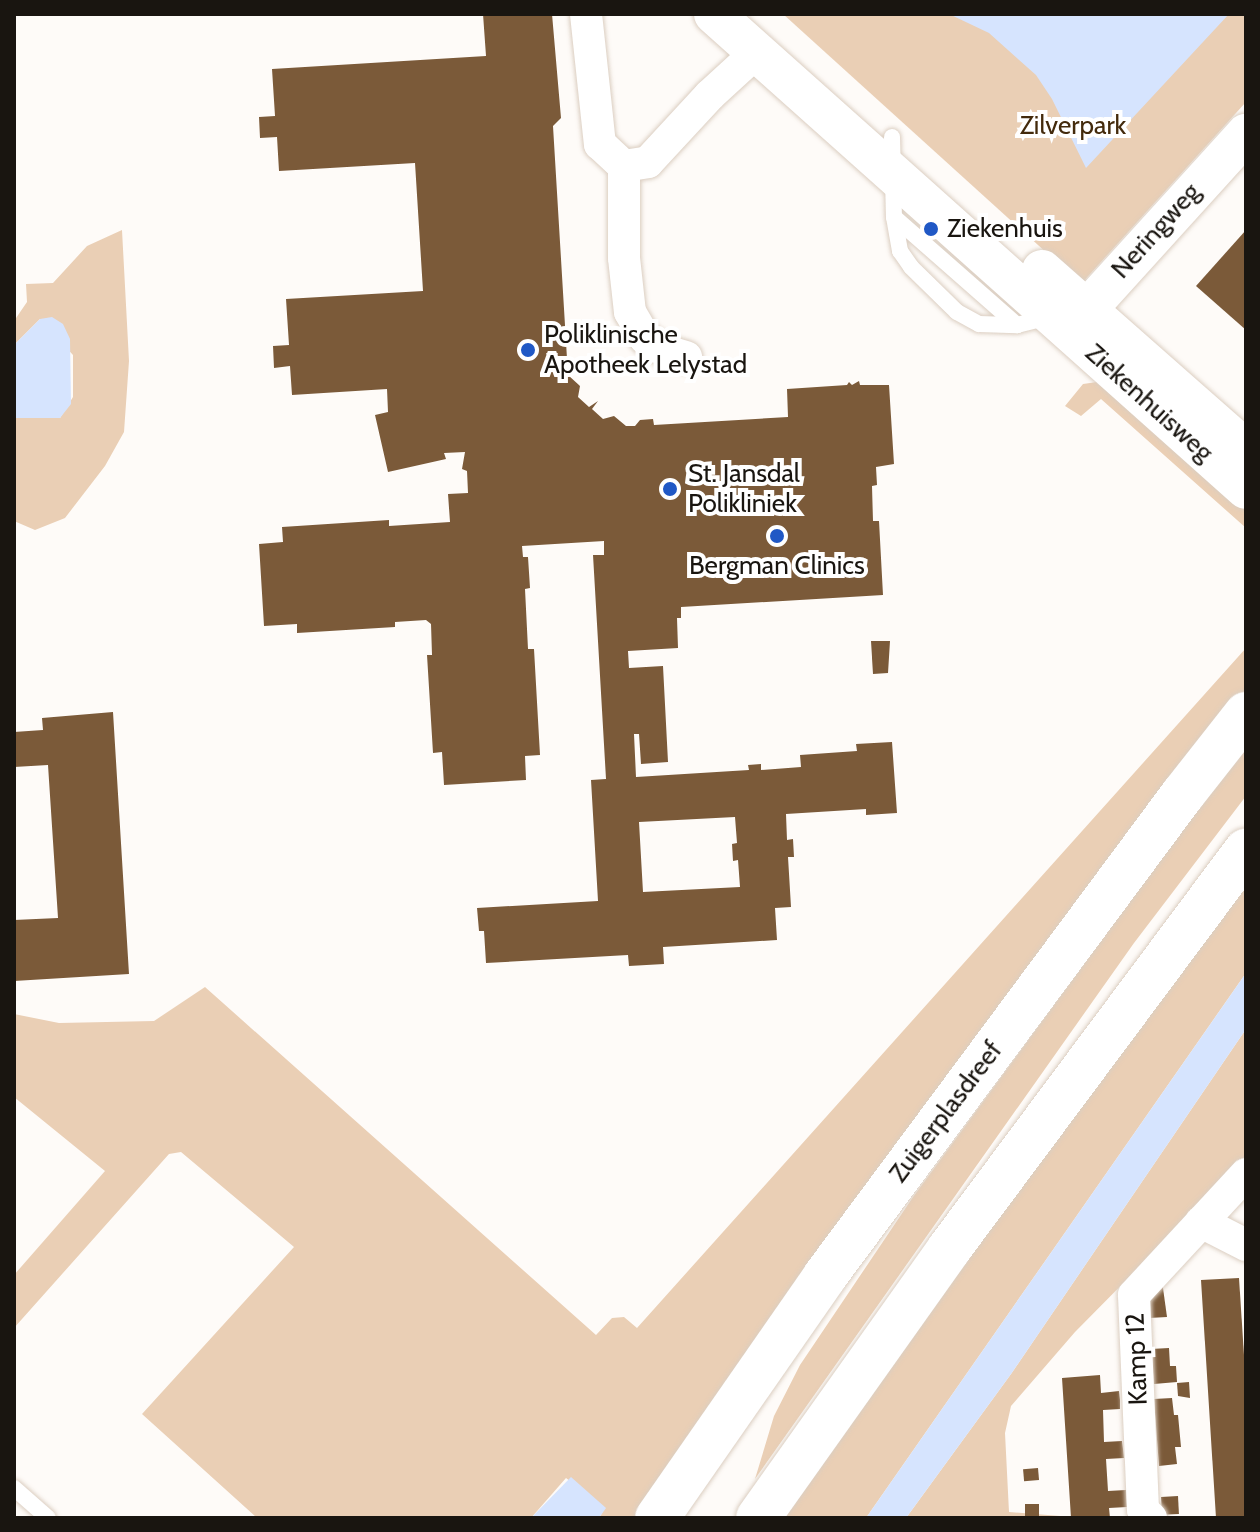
<!DOCTYPE html>
<style>
body{margin:0}
#map{position:relative;width:1260px;height:1532px;overflow:hidden;background:#fefbf8;font-family:Cabin,sans-serif}
div>[style]{position:absolute}
.green>*{inset:0;background:#eacfb5}
.water>*{inset:0;background:#d6e4fe}
.building>*{inset:0;background:#7b5a39;transform-origin:0 0}
.roads{filter:drop-shadow(0 0 2px #dbcec1) drop-shadow(0 0 2px #dbcec1)}
.service>*{height:16px;margin:-8px;padding:0 8px;transform-origin:8px;border-radius:8px;background:#fff}
.minor>*{height:32px;margin:-16px;padding:0 16px;transform-origin:16px;border-radius:16px;background:#fff}
.tertiary>*{height:40px;margin:-20px;padding:0 20px;transform-origin:20px;border-radius:20px;background:#fff}
.secondary>*{height:44px;margin:-22px;padding:0 22px;transform-origin:22px;border-radius:22px;background:#fff}
.dots>*{width:22px;height:22px;translate:-50% -50%;box-sizing:border-box;border:4px solid #fff;border-radius:50%}
span{translate:-50% -50%;white-space:nowrap;text-align:center;line-height:1.15;-webkit-text-stroke:8px #fff;paint-order:stroke}
.park-label{font-size:26px;color:#432a0c}
.poi-label{font-size:26px;color:#191510}
.left{translate:0 -50%;text-align:left}
.street-label{font-size:26px;color:#191510}
.frame{position:absolute;inset:0;border:16px solid #191510;pointer-events:none}
</style>
<div id="map">
<div class="green">
<i style="clip-path:polygon(783px 14px,1246px 14px,1246px 102px,1081px 284px)"></i>
<i style="clip-path:polygon(122px 230px,129px 361px,124px 432px,105px 466px,65px 518px,35px 530px,14px 521px,14px 418px,60px 418px,73px 397px,73px 355px,40px 319px,14px 345px,14px 321px,27px 302px,26px 284px,53px 283px,87px 246px)"></i>
<i style="clip-path:polygon(1111px 380px,1246px 499px,1246px 528px,1101px 399px,1081px 416px,1065px 406px,1083px 384px)"></i>
<i style="clip-path:polygon(1246px 648px,1246px 693px,1196px 750px,636px 1518px,599px 1518px,605px 1508px,566px 1478px,531px 1518px,257px 1518px,142px 1414px,294px 1247px,181px 1152px,169px 1154px,14px 1328px,14px 1275px,105px 1171px,14px 1097px,14px 1014px,59px 1023px,154px 1021px,205px 987px,596px 1335px,612px 1318px,624px 1317px,637px 1328px)"></i>
<i style="clip-path:polygon(1246px 744px,1246px 796px,1134px 943px,755px 1479px,774px 1416px,800px 1365px,913px 1197px)"></i>
<i style="clip-path:polygon(1246px 879px,1246px 973px,866px 1518px,780px 1518px)"></i>
<i style="clip-path:polygon(1246px 1029px,1246px 1159px,1075px 1332px,1011px 1406px,1005px 1433px,1009px 1512px,1086px 1518px,906px 1518px,1011px 1374px)"></i>
</div>
<div class="water">
<i style="clip-path:polygon(949px 14px,1229px 14px,1086px 168px,1052px 99px,1036px 75px,989px 33px)"></i>
<i style="clip-path:polygon(52px 317px,63px 324px,70px 339px,71px 404px,60px 418px,14px 418px,14px 345px,40px 319px)"></i>
<i style="clip-path:polygon(1246px 973px,1246px 1029px,1011px 1374px,906px 1518px,866px 1518px)"></i>
<i style="clip-path:polygon(571px 1477px,606px 1508px,599px 1518px,531px 1518px)"></i>
</div>
<div class="building">
<i style="clip-path:polygon(evenodd,483px 14px,552px 14px,561px 118px,553px 126px,568px 375px,580px 386px,578px 397px,589px 407px,598px 401px,592px 409px,603px 419px,614px 416px,626px 426px,635px 426px,640px 420px,653px 419px,654px 425px,788px 417px,787px 389px,847px 385px,849px 382px,852px 385px,859px 381px,860px 385px,889px 385px,894px 464px,876px 467px,877px 485px,872px 486px,873px 521px,879px 521px,883px 595px,681px 607px,681px 618px,677px 618px,678px 648px,628px 651px,629px 668px,663px 666px,668px 762px,641px 764px,639px 734px,634px 734px,636px 777px,749px 770px,748px 765px,761px 764px,761px 770px,801px 767px,800px 755px,857px 751px,856px 744px,892px 742px,897px 813px,866px 815px,866px 809px,786px 814px,787px 840px,793px 839px,794px 857px,788px 857px,791px 907px,775px 908px,777px 940px,663px 947px,664px 964px,629px 966px,628px 955px,486px 963px,484px 931px,479px 931px,477px 908px,598px 901px,591px 780px,606px 779px,593px 555px,604px 555px,604px 541px,522px 546px,523px 557px,528px 557px,530px 588px,525px 589px,528px 649px,534px 649px,540px 755px,525px 756px,526px 780px,444px 785px,442px 752px,433px 753px,427px 655px,432px 655px,431px 624px,426px 620px,395px 622px,395px 627px,297px 633px,297px 624px,264px 626px,259px 544px,283px 542px,282px 527px,389px 520px,389px 526px,450px 522px,448px 494px,468px 493px,467px 471px,462px 469px,465px 452px,444px 453px,446px 459px,388px 472px,375px 415px,388px 412px,387px 389px,292px 395px,290px 366px,274px 368px,273px 346px,289px 345px,286px 299px,423px 291px,415px 163px,279px 171px,277px 137px,260px 138px,259px 117px,275px 116px,272px 69px,486px 56px,483px 14px,735px 817px,737px 843px,732px 844px,733px 861px,738px 860px,740px 887px,643px 892px,639px 822px,735px 817px)"></i>
<i style="clip-path:polygon(1246px 230px,1246px 330px,1196px 286px)"></i>
<i style="clip-path:polygon(871px 641px,890px 641px,888px 673px,873px 674px)"></i>
<i style="clip-path:polygon(113px 712px,129px 974px,14px 981px,14px 920px,58px 918px,48px 765px,14px 767px,14px 732px,43px 730px,42px 718px)"></i>
<i style="clip-path:polygon(1239px 1278px,1246px 1386px,1246px 1518px,1216px 1518px,1201px 1280px)"></i>
<i style="clip-path:polygon(1162px 1281px,1167px 1317px,1149px 1318px,1148px 1297px)"></i>
<i style="clip-path:polygon(1169px 1348px,1170px 1366px,1176px 1366px,1177px 1382px,1154px 1384px,1151px 1349px)"></i>
<i style="clip-path:polygon(1100px 1375px,1101px 1393px,1119px 1391px,1120px 1400px,1120px 1409px,1103px 1410px,1104px 1442px,1122px 1441px,1123px 1449px,1124px 1458px,1106px 1459px,1108px 1491px,1126px 1490px,1127px 1507px,1109px 1508px,1110px 1518px,1071px 1518px,1062px 1378px)"></i>
<i style="clip-path:polygon(1189px 1382px,1190px 1398px,1178px 1396px,1177px 1383px)"></i>
<i style="clip-path:polygon(1172px 1398px,1174px 1415px,1178px 1415px,1181px 1447px,1175px 1447px,1177px 1464px,1159px 1466px,1154px 1399px)"></i>
<i style="left:1038px;top:1468px;width:12px;height:15px;rotate:85deg"></i>
<i style="left:1178px;top:1496px;width:18px;height:17px;rotate:87deg"></i>
<i style="left:1025px;top:1504px;width:14px;height:14px"></i>
</div>
<div class="roads">
<div class="service">
<i style="left:892px;top:137px;width:80px;rotate:88.6deg"></i>
<i style="left:894px;top:217px;width:35px;rotate:80deg"></i>
<i style="left:900px;top:251px;width:19px;rotate:55deg"></i>
<i style="left:911px;top:267px;width:64px;rotate:44.4deg"></i>
<i style="left:957px;top:312px;width:25px;rotate:29deg"></i>
<i style="left:979px;top:324px;width:38px;rotate:2deg"></i>
<i style="left:1017px;top:325px;width:33px;rotate:-14deg"></i>
<i style="left:894px;top:217px;width:164px;rotate:41.3deg"></i>
<i style="left:14px;top:1488px;width:45px;rotate:41.4deg"></i>
</div>
<div class="minor">
<i style="left:586px;top:14px;width:131px;rotate:83.9deg"></i>
<i style="left:600px;top:144px;width:33px;rotate:43deg"></i>
<i style="left:624px;top:166px;width:24px;rotate:-9deg"></i>
<i style="left:648px;top:162px;width:91px;rotate:-47.2deg"></i>
<i style="left:710px;top:95px;width:64px;rotate:-42.5deg"></i>
<i style="left:624px;top:166px;width:92px;rotate:90deg"></i>
<i style="left:624px;top:258px;width:54px;rotate:83.7deg"></i>
<i style="left:630px;top:312px;width:30px;rotate:60deg"></i>
<i style="left:645px;top:338px;width:24px;rotate:33deg"></i>
<i style="left:665px;top:351px;width:22px;rotate:16deg"></i>
<i style="left:1201px;top:1222px;width:51px;rotate:27.1deg"></i>
<i style="left:1151px;top:1518px;width:11px;rotate:-135deg"></i>
<i style="left:1143px;top:1510px;width:215px;rotate:-92.4deg"></i>
<i style="left:1134px;top:1295px;width:165px;rotate:-47.2deg"></i>
</div>
<div class="tertiary">
<i style="left:714px;top:14px;width:713px;rotate:41.76deg"></i>
<i style="left:1042px;top:270px;width:272px;rotate:41.4deg"></i>
<i style="left:1071px;top:327px;width:261px;rotate:-47.8deg"></i>
</div>
<div class="secondary">
<i style="left:657px;top:1518px;width:295px;rotate:-55.2deg"></i>
<i style="left:825px;top:1276px;width:600px;rotate:-53.4deg"></i>
<i style="left:1183px;top:794px;width:102px;rotate:-51.8deg"></i>
<i style="left:758px;top:1518px;width:330px;rotate:-54.6deg"></i>
<i style="left:949px;top:1249px;width:497px;rotate:-53.3deg"></i>
</div>
</div>
<div class="dots">
<i style="left:931px;top:229px;background:#2058c5"></i>
<i style="left:528px;top:350px;background:#2058c5"></i>
<i style="left:670px;top:489px;background:#2058c5"></i>
<i style="left:777px;top:536px;background:#2058c5"></i>
</div>
<div class="park-label">
<span style="left:1073px;top:126px">Zilverpark</span>
</div>
<div class="poi-label">
<span class="left" style="left:947px;top:229px">Ziekenhuis</span>
<span class="left" style="left:544px;top:350px">Poliklinische<br>Apotheek Lelystad</span>
<span class="left" style="left:688px;top:489px">St. Jansdal<br>Polikliniek</span>
<span style="left:777px;top:566px">Bergman Clinics</span>
</div>
<div class="street-label">
<span style="left:1156px;top:231px;rotate:-48deg">Neringweg</span>
<span style="left:1149px;top:403px;rotate:42deg">Ziekenhuisweg</span>
<span style="left:946px;top:1112px;rotate:-53deg">Zuigerplasdreef</span>
<span style="left:1137px;top:1359px;rotate:-92deg">Kamp 12</span>
</div>
<div class="frame"></div>
</div>
